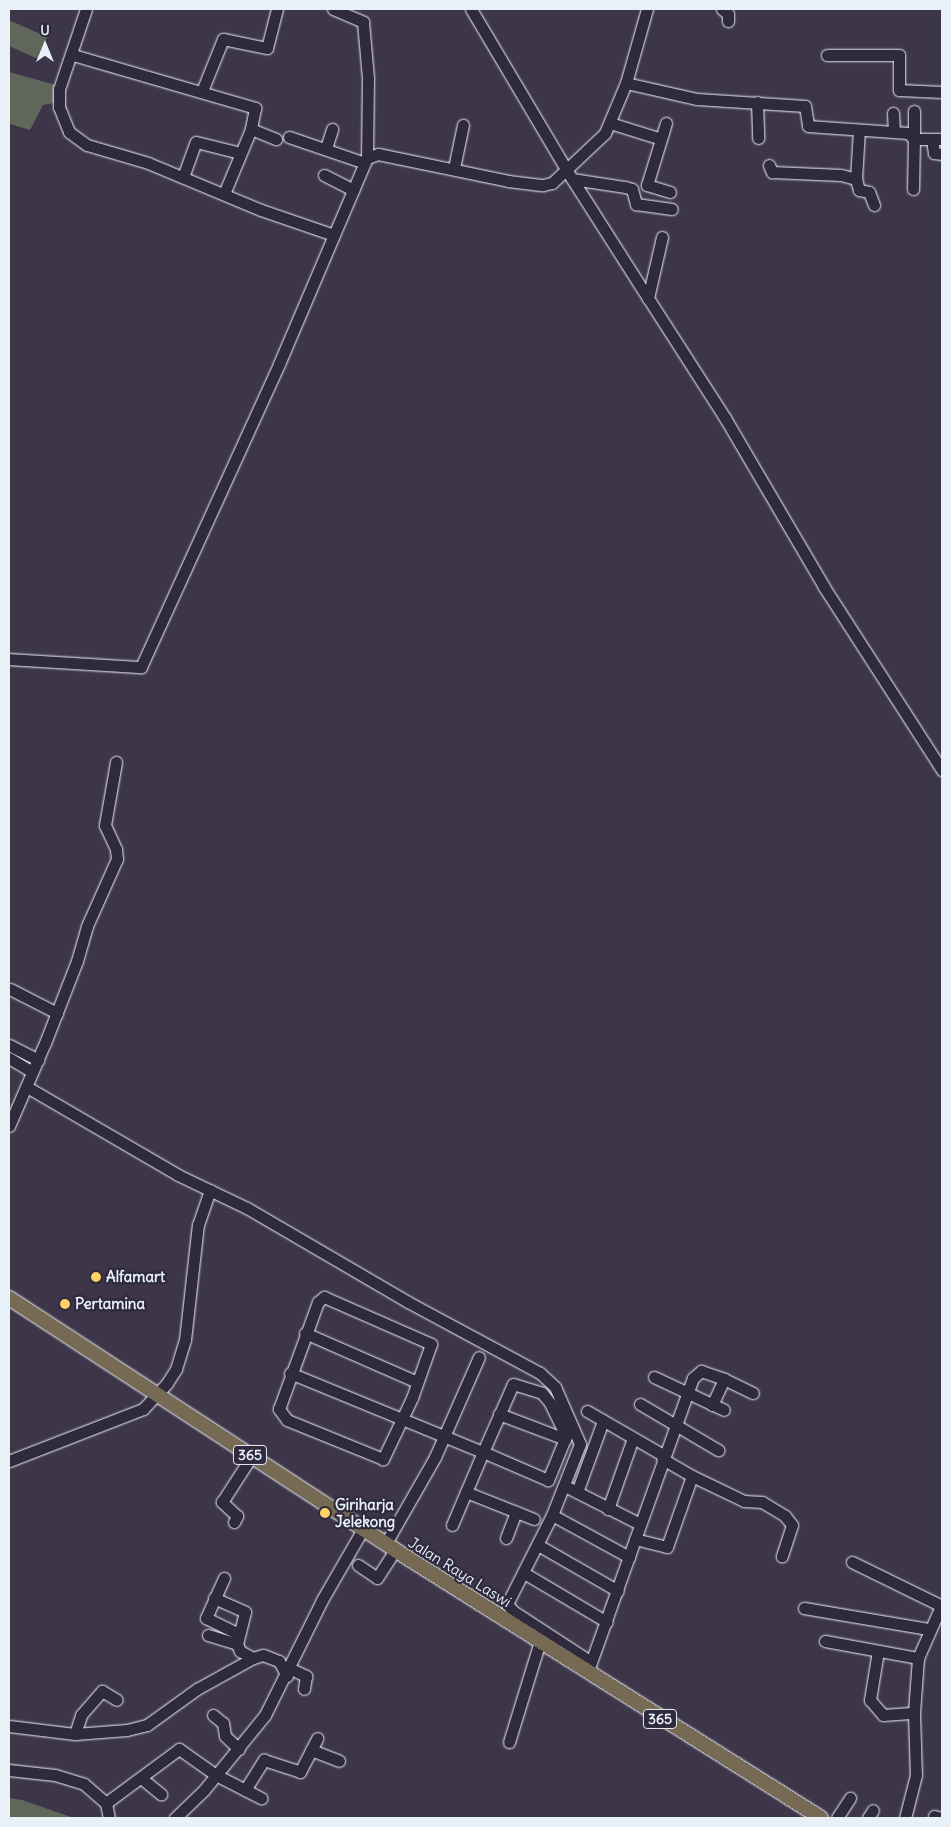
<!DOCTYPE html>
<style>
body{margin:0}
#map{position:relative;width:951px;height:1827px;overflow:hidden;background:#3d3548;font-family:Delius,sans-serif}
div>[style]{position:absolute}
.green>*{inset:0;background:#606659}
.roads{filter:drop-shadow(0 0 1px #e8f1f8) drop-shadow(0 0 1px #e8f1f8)}
.minor>*{height:11px;margin:-5.5px;padding:0 5.5px;transform-origin:5.5px;border-radius:5.5px;background:#2f2a3d}
.major>*{height:14px;margin:-7px;padding:0 7px;transform-origin:7px;border-radius:7px;background:#776a54}
.dots>*{width:14px;height:14px;translate:-50% -50%;box-sizing:border-box;border:2px solid #2f2a3d;border-radius:50%}
span{translate:-50% -50%;white-space:nowrap;text-align:center;line-height:1.15;-webkit-text-stroke:4.5px #2f2a3d;paint-order:stroke}
.shield-label span{padding:1px 4px;background:#2f2a3d;border:1px solid;border-radius:4px;-webkit-text-stroke-width:0}
.shield-label{font-size:14px;color:#e8f1f8;font-weight:700}
.poi-label{font-size:15px;color:#e8f1f8;font-weight:700}
.left{translate:0 -50%;text-align:left}
.street-label{font-size:15px;color:#e8f1f8}
.frame{position:absolute;inset:0;border:10px solid #e8f1f8;pointer-events:none}
.north{position:absolute;left:20px;top:20px;width:50px;height:50px;-webkit-text-stroke:4px #2f2a3d;paint-order:stroke;rotate:0deg;font-size:14px;font-weight:700;line-height:20px;text-align:center;color:#e8f1f8}
.north::after{content:'';display:block;margin:auto;width:18px;height:22px;background:#e8f1f8;clip-path:polygon(50% 0,100% 100%,50% 72%,0 100%)}
</style>
<div id="map">
<div class="green">
<i style="clip-path:polygon(9px 20px,47px 37px,38px 59px,9px 46px)"></i>
<i style="clip-path:polygon(9px 72px,67px 88px,54px 103px,43px 105px,30px 130px,10px 124px)"></i>
<i style="clip-path:polygon(9px 1798px,22px 1800px,74px 1818px,9px 1818px)"></i>
</div>
<div class="roads">
<div class="minor">
<i style="left:86px;top:9px;width:84px;rotate:108.6deg"></i>
<i style="left:59px;top:89px;width:18px;rotate:90deg"></i>
<i style="left:59px;top:107px;width:27px;rotate:68deg"></i>
<i style="left:69px;top:132px;width:22px;rotate:36deg"></i>
<i style="left:87px;top:145px;width:64px;rotate:16.4deg"></i>
<i style="left:148px;top:163px;width:122px;rotate:22.6deg"></i>
<i style="left:261px;top:210px;width:77px;rotate:18.9deg"></i>
<i style="left:333px;top:9px;width:33px;rotate:23deg"></i>
<i style="left:363px;top:22px;width:56px;rotate:84.9deg"></i>
<i style="left:368px;top:78px;width:80px;rotate:90.7deg"></i>
<i style="left:471px;top:9px;width:188px;rotate:59.3deg"></i>
<i style="left:567px;top:171px;width:151px;rotate:57.5deg"></i>
<i style="left:722px;top:9px;width:8px;rotate:40deg"></i>
<i style="left:728px;top:14px;width:7px;rotate:90deg"></i>
<i style="left:73px;top:55px;width:190px;rotate:16.2deg"></i>
<i style="left:255px;top:108px;width:21px;rotate:101deg"></i>
<i style="left:251px;top:129px;width:70px;rotate:112.6deg"></i>
<i style="left:827px;top:55px;width:72px"></i>
<i style="left:899px;top:55px;width:35px;rotate:90deg"></i>
<i style="left:899px;top:90px;width:43px;rotate:2.7deg"></i>
<i style="left:626px;top:83px;width:73px;rotate:12.7deg"></i>
<i style="left:697px;top:99px;width:108px;rotate:3.7deg"></i>
<i style="left:805px;top:106px;width:20px;rotate:81deg"></i>
<i style="left:808px;top:126px;width:100px;rotate:4deg"></i>
<i style="left:908px;top:133px;width:8px;rotate:45deg"></i>
<i style="left:914px;top:139px;width:50px;rotate:91.1deg"></i>
<i style="left:202px;top:91px;width:56px;rotate:-68deg"></i>
<i style="left:223px;top:39px;width:45px;rotate:11.6deg"></i>
<i style="left:267px;top:48px;width:40px;rotate:-75.6deg"></i>
<i style="left:757px;top:102px;width:36px;rotate:88deg"></i>
<i style="left:914px;top:111px;width:28px;rotate:90deg"></i>
<i style="left:914px;top:139px;width:28px"></i>
<i style="left:893px;top:113px;width:18px;rotate:87deg"></i>
<i style="left:610px;top:123px;width:53px;rotate:17.4deg"></i>
<i style="left:666px;top:123px;width:65px;rotate:107deg"></i>
<i style="left:647px;top:185px;width:24px;rotate:17deg"></i>
<i style="left:251px;top:129px;width:27px;rotate:22deg"></i>
<i style="left:859px;top:130px;width:49px;rotate:93.5deg"></i>
<i style="left:856px;top:179px;width:11px;rotate:75deg"></i>
<i style="left:859px;top:190px;width:10px;rotate:11deg"></i>
<i style="left:869px;top:192px;width:14px;rotate:69deg"></i>
<i style="left:289px;top:137px;width:80px;rotate:18.9deg"></i>
<i style="left:932px;top:139px;width:14px;rotate:82deg"></i>
<i style="left:934px;top:153px;width:8px;rotate:7deg"></i>
<i style="left:326px;top:148px;width:20px;rotate:-72deg"></i>
<i style="left:769px;top:165px;width:8px;rotate:67deg"></i>
<i style="left:772px;top:172px;width:69px;rotate:2.5deg"></i>
<i style="left:841px;top:175px;width:16px;rotate:15deg"></i>
<i style="left:454px;top:168px;width:44px;rotate:-78.2deg"></i>
<i style="left:324px;top:175px;width:33px;rotate:27deg"></i>
<i style="left:183px;top:177px;width:37px;rotate:-70deg"></i>
<i style="left:196px;top:142px;width:45px;rotate:14deg"></i>
<i style="left:572px;top:179px;width:54px;rotate:8.6deg"></i>
<i style="left:625px;top:187px;width:7px;rotate:16deg"></i>
<i style="left:632px;top:189px;width:16px;rotate:75deg"></i>
<i style="left:636px;top:204px;width:36px;rotate:8deg"></i>
<i style="left:662px;top:237px;width:63px;rotate:102.9deg"></i>
<i style="left:648px;top:298px;width:143px;rotate:57.3deg"></i>
<i style="left:725px;top:418px;width:196px;rotate:59.6deg"></i>
<i style="left:824px;top:587px;width:218px;rotate:57.2deg"></i>
<i style="left:9px;top:659px;width:132px;rotate:3.5deg"></i>
<i style="left:141px;top:667px;width:333px;rotate:-65.5deg"></i>
<i style="left:279px;top:364px;width:224px;rotate:-66.9deg"></i>
<i style="left:367px;top:158px;width:12px;rotate:-20deg"></i>
<i style="left:378px;top:154px;width:133px;rotate:11.7deg"></i>
<i style="left:508px;top:181px;width:35px;rotate:7deg"></i>
<i style="left:543px;top:185px;width:9px;rotate:-13deg"></i>
<i style="left:552px;top:183px;width:73px;rotate:-43.3deg"></i>
<i style="left:605px;top:133px;width:54px;rotate:-67.2deg"></i>
<i style="left:626px;top:83px;width:77px;rotate:-74.2deg"></i>
<i style="left:10px;top:989px;width:53px;rotate:27.1deg"></i>
<i style="left:9px;top:1045px;width:33px;rotate:27deg"></i>
<i style="left:9px;top:1058px;width:27px;rotate:31deg"></i>
<i style="left:27px;top:1087px;width:175px;rotate:30.2deg"></i>
<i style="left:178px;top:1175px;width:76px;rotate:25.6deg"></i>
<i style="left:247px;top:1208px;width:186px;rotate:30.3deg"></i>
<i style="left:408px;top:1302px;width:150px;rotate:28.3deg"></i>
<i style="left:540px;top:1373px;width:21px;rotate:43deg"></i>
<i style="left:555px;top:1387px;width:62px;rotate:66.3deg"></i>
<i style="left:580px;top:1444px;width:76px;rotate:111.5deg"></i>
<i style="left:552px;top:1515px;width:100px;rotate:116.8deg"></i>
<i style="left:507px;top:1604px;width:9px;rotate:49deg"></i>
<i style="left:513px;top:1611px;width:93px;rotate:33.2deg"></i>
<i style="left:9px;top:1126px;width:90px;rotate:-66.6deg"></i>
<i style="left:45px;top:1043px;width:88px;rotate:-68.7deg"></i>
<i style="left:77px;top:961px;width:36px;rotate:-74deg"></i>
<i style="left:87px;top:926px;width:73px;rotate:-65.9deg"></i>
<i style="left:117px;top:859px;width:10px;rotate:-96deg"></i>
<i style="left:116px;top:849px;width:26px;rotate:-115deg"></i>
<i style="left:105px;top:825px;width:64px;rotate:-80.1deg"></i>
<i style="left:324px;top:1297px;width:117px;rotate:23.7deg"></i>
<i style="left:431px;top:1344px;width:57px;rotate:109.4deg"></i>
<i style="left:412px;top:1398px;width:68px;rotate:115.4deg"></i>
<i style="left:383px;top:1459px;width:104px;rotate:-157.9deg"></i>
<i style="left:287px;top:1420px;width:14px;rotate:-126deg"></i>
<i style="left:279px;top:1409px;width:114px;rotate:-70deg"></i>
<i style="left:318px;top:1302px;width:8px;rotate:-40deg"></i>
<i style="left:305px;top:1333px;width:122px;rotate:23.6deg"></i>
<i style="left:290px;top:1373px;width:209px;rotate:22.3deg"></i>
<i style="left:483px;top:1452px;width:74px;rotate:-66.2deg"></i>
<i style="left:513px;top:1384px;width:30px;rotate:17deg"></i>
<i style="left:542px;top:1393px;width:13px;rotate:51deg"></i>
<i style="left:550px;top:1403px;width:37px;rotate:64deg"></i>
<i style="left:566px;top:1436px;width:48px;rotate:112.2deg"></i>
<i style="left:548px;top:1480px;width:71px;rotate:-156.7deg"></i>
<i style="left:483px;top:1452px;width:43px;rotate:113deg"></i>
<i style="left:466px;top:1492px;width:73px;rotate:21.7deg"></i>
<i style="left:654px;top:1377px;width:77px;rotate:25.2deg"></i>
<i style="left:640px;top:1404px;width:91px;rotate:30.5deg"></i>
<i style="left:712px;top:1405px;width:29px;rotate:-65deg"></i>
<i style="left:724px;top:1379px;width:32px;rotate:26deg"></i>
<i style="left:587px;top:1411px;width:88px;rotate:30.1deg"></i>
<i style="left:499px;top:1414px;width:71px;rotate:20.7deg"></i>
<i style="left:9px;top:1461px;width:144px;rotate:-21.2deg"></i>
<i style="left:143px;top:1409px;width:35px;rotate:-47deg"></i>
<i style="left:167px;top:1383px;width:17px;rotate:-57deg"></i>
<i style="left:176px;top:1369px;width:30px;rotate:-73deg"></i>
<i style="left:185px;top:1340px;width:116px;rotate:-83.6deg"></i>
<i style="left:198px;top:1225px;width:37px;rotate:-71deg"></i>
<i style="left:692px;top:1476px;width:58px;rotate:25.7deg"></i>
<i style="left:744px;top:1501px;width:18px;rotate:3deg"></i>
<i style="left:762px;top:1502px;width:27px;rotate:31deg"></i>
<i style="left:785px;top:1516px;width:11px;rotate:52deg"></i>
<i style="left:792px;top:1525px;width:33px;rotate:108deg"></i>
<i style="left:565px;top:1486px;width:84px;rotate:26.9deg"></i>
<i style="left:577px;top:1492px;width:76px;rotate:-69.9deg"></i>
<i style="left:608px;top:1509px;width:75px;rotate:-70.6deg"></i>
<i style="left:552px;top:1515px;width:88px;rotate:28.6deg"></i>
<i style="left:234px;top:1522px;width:7px;rotate:-63deg"></i>
<i style="left:237px;top:1516px;width:21px;rotate:-137deg"></i>
<i style="left:222px;top:1502px;width:54px;rotate:-57.2deg"></i>
<i style="left:452px;top:1525px;width:36px;rotate:-67deg"></i>
<i style="left:506px;top:1538px;width:28px;rotate:-69deg"></i>
<i style="left:635px;top:1539px;width:33px;rotate:14deg"></i>
<i style="left:667px;top:1547px;width:75px;rotate:-70.6deg"></i>
<i style="left:692px;top:1476px;width:34px;rotate:-150deg"></i>
<i style="left:386px;top:1543px;width:99px;rotate:-60.3deg"></i>
<i style="left:435px;top:1457px;width:109px;rotate:-66.3deg"></i>
<i style="left:538px;top:1545px;width:92px;rotate:29.9deg"></i>
<i style="left:852px;top:1562px;width:100px;rotate:26.1deg"></i>
<i style="left:358px;top:1565px;width:23px;rotate:34deg"></i>
<i style="left:377px;top:1578px;width:33px;rotate:-57deg"></i>
<i style="left:524px;top:1573px;width:96px;rotate:30.6deg"></i>
<i style="left:224px;top:1578px;width:44px;rotate:114.2deg"></i>
<i style="left:206px;top:1618px;width:37px;rotate:26deg"></i>
<i style="left:214px;top:1598px;width:34px;rotate:24deg"></i>
<i style="left:245px;top:1612px;width:33px;rotate:104deg"></i>
<i style="left:237px;top:1644px;width:8px;rotate:67deg"></i>
<i style="left:240px;top:1651px;width:15px;rotate:28deg"></i>
<i style="left:804px;top:1608px;width:126px;rotate:9.6deg"></i>
<i style="left:208px;top:1635px;width:30px;rotate:17deg"></i>
<i style="left:825px;top:1641px;width:95px;rotate:10.4deg"></i>
<i style="left:918px;top:1658px;width:55px;rotate:94.2deg"></i>
<i style="left:914px;top:1713px;width:62px;rotate:88.2deg"></i>
<i style="left:916px;top:1775px;width:44px;rotate:104.3deg"></i>
<i style="left:878px;top:1651px;width:50px;rotate:99.3deg"></i>
<i style="left:870px;top:1700px;width:20px;rotate:49deg"></i>
<i style="left:883px;top:1715px;width:31px;rotate:-4deg"></i>
<i style="left:918px;top:1658px;width:57px;rotate:-66.1deg"></i>
<i style="left:589px;top:1668px;width:308px;rotate:-70.3deg"></i>
<i style="left:693px;top:1378px;width:11px;rotate:-41deg"></i>
<i style="left:701px;top:1371px;width:24px;rotate:19deg"></i>
<i style="left:291px;top:1669px;width:17px;rotate:25deg"></i>
<i style="left:306px;top:1676px;width:13px;rotate:99deg"></i>
<i style="left:213px;top:1715px;width:13px;rotate:39deg"></i>
<i style="left:223px;top:1723px;width:13px;rotate:81deg"></i>
<i style="left:225px;top:1736px;width:19px;rotate:43deg"></i>
<i style="left:9px;top:1726px;width:66px;rotate:6.9deg"></i>
<i style="left:75px;top:1734px;width:52px;rotate:-4.4deg"></i>
<i style="left:127px;top:1730px;width:21px;rotate:-14deg"></i>
<i style="left:147px;top:1725px;width:62px;rotate:-35.8deg"></i>
<i style="left:197px;top:1689px;width:64px;rotate:-29deg"></i>
<i style="left:253px;top:1658px;width:10px;rotate:-17deg"></i>
<i style="left:263px;top:1655px;width:17px;rotate:21deg"></i>
<i style="left:279px;top:1661px;width:17px;rotate:62deg"></i>
<i style="left:75px;top:1734px;width:20px;rotate:-72deg"></i>
<i style="left:81px;top:1715px;width:32px;rotate:-49deg"></i>
<i style="left:102px;top:1691px;width:17px;rotate:31deg"></i>
<i style="left:509px;top:1742px;width:106px;rotate:-72.9deg"></i>
<i style="left:311px;top:1750px;width:30px;rotate:21deg"></i>
<i style="left:9px;top:1770px;width:46px;rotate:6.2deg"></i>
<i style="left:55px;top:1775px;width:30px;rotate:17deg"></i>
<i style="left:84px;top:1784px;width:29px;rotate:41deg"></i>
<i style="left:106px;top:1803px;width:15px;rotate:79deg"></i>
<i style="left:141px;top:1778px;width:26px;rotate:39deg"></i>
<i style="left:245px;top:1790px;width:36px;rotate:-58deg"></i>
<i style="left:264px;top:1760px;width:38px;rotate:18deg"></i>
<i style="left:300px;top:1772px;width:38px;rotate:-63deg"></i>
<i style="left:106px;top:1803px;width:91px;rotate:-36.5deg"></i>
<i style="left:179px;top:1749px;width:45px;rotate:35.1deg"></i>
<i style="left:216px;top:1775px;width:51px;rotate:27.1deg"></i>
<i style="left:934px;top:1816px;width:8px;rotate:14deg"></i>
<i style="left:175px;top:1818px;width:40px;rotate:-44deg"></i>
<i style="left:204px;top:1790px;width:97px;rotate:-50.9deg"></i>
<i style="left:265px;top:1715px;width:128px;rotate:-63.6deg"></i>
<i style="left:322px;top:1600px;width:82px;rotate:-60deg"></i>
<i style="left:837px;top:1818px;width:24px;rotate:-57deg"></i>
<i style="left:868px;top:1818px;width:9px;rotate:-58deg"></i>
</div>
<div class="major">
<i style="left:9px;top:1298px;width:461px;rotate:33.1deg"></i>
<i style="left:395px;top:1550px;width:503px;rotate:32.17deg"></i>
</div>
</div>
<div class="dots">
<i style="left:96px;top:1277px;background:#ffd166"></i>
<i style="left:65px;top:1304px;background:#ffd166"></i>
<i style="left:325px;top:1513px;background:#ffd166"></i>
</div>
<div class="shield-label">
<span style="left:250px;top:1455px">365</span>
<span style="left:660px;top:1719px">365</span>
</div>
<div class="poi-label">
<span class="left" style="left:106px;top:1277px">Alfamart</span>
<span class="left" style="left:75px;top:1304px">Pertamina</span>
<span class="left" style="left:335px;top:1513px">Giriharja<br>Jelekong</span>
</div>
<div class="street-label">
<span style="left:460px;top:1572px;rotate:32deg">Jalan Raya Laswi</span>
</div>
<div class="frame"></div>
<div class="north">U</div>
</div>
